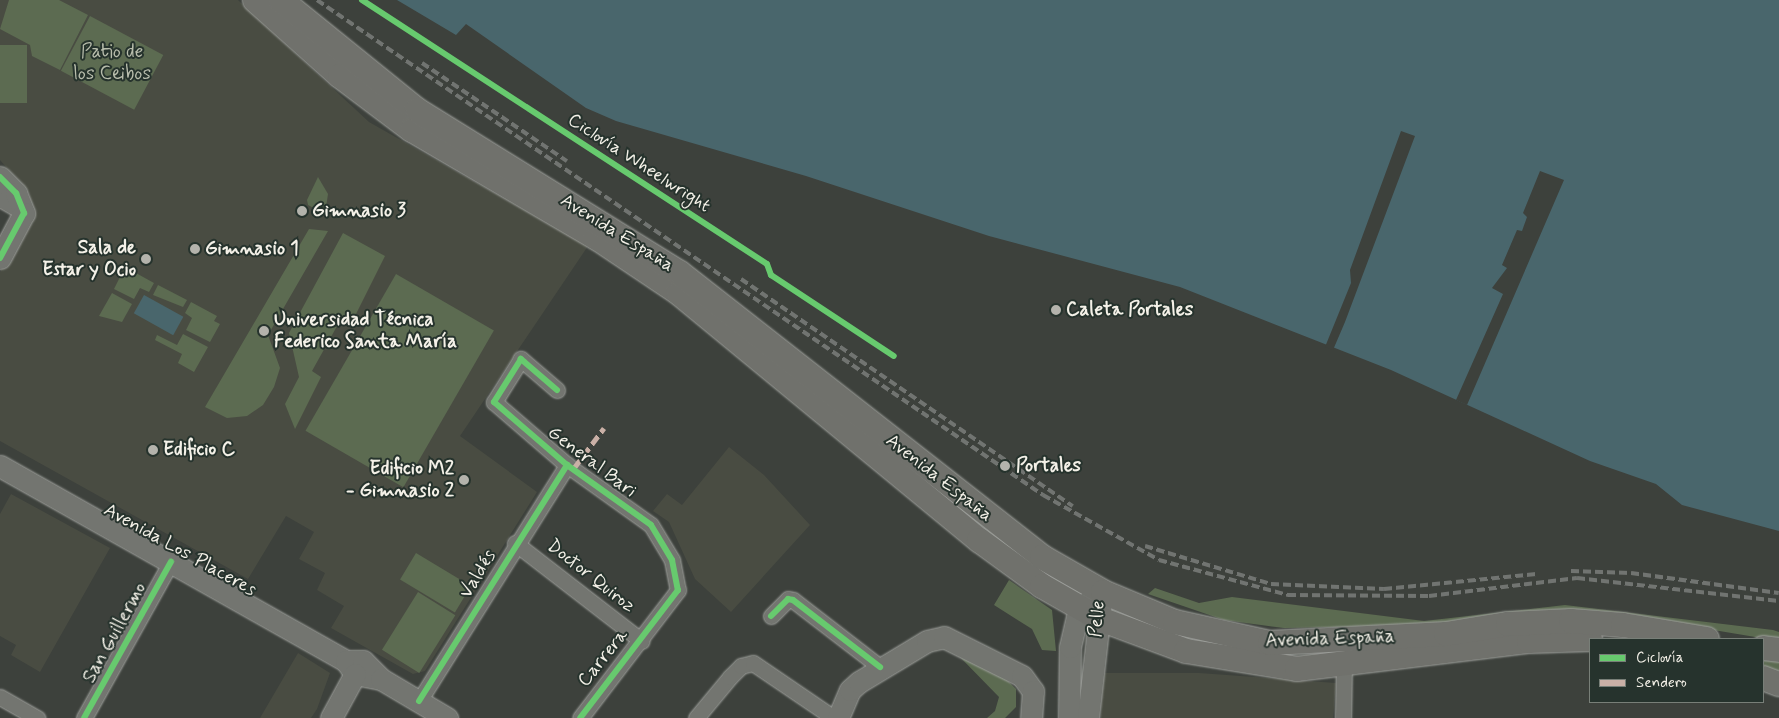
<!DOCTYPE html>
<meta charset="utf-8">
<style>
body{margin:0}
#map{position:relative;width:1779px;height:718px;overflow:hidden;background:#3d413c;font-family:Mynerve,sans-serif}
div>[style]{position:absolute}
.built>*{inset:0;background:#494c42}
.green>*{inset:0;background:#5c6b51;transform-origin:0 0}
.water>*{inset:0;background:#49666c;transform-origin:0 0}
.pier>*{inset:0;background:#3d413c}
.roads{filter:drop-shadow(0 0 1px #9fa19d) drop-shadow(0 0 1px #9fa19d)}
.street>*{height:15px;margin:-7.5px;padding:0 7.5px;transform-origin:7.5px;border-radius:7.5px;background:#737570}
.secondary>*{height:21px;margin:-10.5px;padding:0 10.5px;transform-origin:10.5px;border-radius:10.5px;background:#737570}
.primary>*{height:24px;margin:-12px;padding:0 12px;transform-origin:12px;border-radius:12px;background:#70716c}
.rail>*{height:4px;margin-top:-2px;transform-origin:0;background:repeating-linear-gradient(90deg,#717471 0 8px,transparent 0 12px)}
.quiet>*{height:5px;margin-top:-2.5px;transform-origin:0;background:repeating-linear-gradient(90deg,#cab0a6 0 10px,transparent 0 15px)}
.cycleway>*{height:6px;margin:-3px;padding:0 3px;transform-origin:3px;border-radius:3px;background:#67ca6e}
.dots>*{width:14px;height:14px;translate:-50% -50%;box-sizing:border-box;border:2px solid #26332d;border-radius:50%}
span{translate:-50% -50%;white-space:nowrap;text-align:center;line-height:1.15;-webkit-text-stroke:4px #26332d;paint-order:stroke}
.park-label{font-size:19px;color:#b9bead}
.street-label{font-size:19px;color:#f4f1e8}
.poi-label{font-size:19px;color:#f4f1e8;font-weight:700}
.left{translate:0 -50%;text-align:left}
.right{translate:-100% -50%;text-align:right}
.legend{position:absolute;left:1589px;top:638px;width:175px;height:65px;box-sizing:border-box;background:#26332d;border:1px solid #787f78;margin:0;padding:6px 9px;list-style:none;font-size:15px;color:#f4f1e8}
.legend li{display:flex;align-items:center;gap:10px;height:25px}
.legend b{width:25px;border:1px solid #787f78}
</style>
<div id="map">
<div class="built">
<i style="clip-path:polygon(0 0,238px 0,369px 122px,588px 246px,460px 436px,537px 492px,425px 671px,413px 674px,331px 628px,344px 606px,317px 590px,325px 573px,299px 559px,314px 532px,286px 516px,248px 579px,0 441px,0 272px,33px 214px,29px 194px,0 160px)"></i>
<i style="clip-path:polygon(729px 447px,764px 475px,810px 525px,731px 612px,695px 579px,669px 522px,653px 511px,667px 494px,682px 505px)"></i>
<i style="clip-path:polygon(11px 494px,110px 548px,40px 672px,11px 655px,16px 645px,0 636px,0 514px)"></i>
<i style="clip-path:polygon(298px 653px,330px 673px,317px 709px,311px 718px,260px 718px)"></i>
<i style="clip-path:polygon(1102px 673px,1199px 673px,1336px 683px,1333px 718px,1101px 718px)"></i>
</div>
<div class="green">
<i style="clip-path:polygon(9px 0,59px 0,88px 15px,60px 70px,32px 56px,30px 45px,0 29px)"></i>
<i style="left:90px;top:16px;width:83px;height:62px;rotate:28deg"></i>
<i style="left:0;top:45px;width:27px;height:58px"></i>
<i style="clip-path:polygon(318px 177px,328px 194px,325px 214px,308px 205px,307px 200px)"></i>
<i style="clip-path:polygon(309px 229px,328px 231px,268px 335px,280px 368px,274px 387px,263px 405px,247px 416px,227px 418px,205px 407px)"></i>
<i style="clip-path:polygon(343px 233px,385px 256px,351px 324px,341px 319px,312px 371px,321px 377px,295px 429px,285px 404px,299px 377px,289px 333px)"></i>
<i style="clip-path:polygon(125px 267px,154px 283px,149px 292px,140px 288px,134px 299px,114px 289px)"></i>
<i style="left:396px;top:274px;width:113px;height:181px;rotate:30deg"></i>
<i style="clip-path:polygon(158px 285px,187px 300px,183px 307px,153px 295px)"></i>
<i style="clip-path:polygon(112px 293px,132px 304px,122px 322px,99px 316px)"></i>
<i style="clip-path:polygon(191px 302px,217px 316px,214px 321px,220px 324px,210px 342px,186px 330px,192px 318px,185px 313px)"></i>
<i style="clip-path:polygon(183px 334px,208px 347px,194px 372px,178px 363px,182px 354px,155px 340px,157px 335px,177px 345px)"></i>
<i style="left:416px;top:553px;width:64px;height:31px;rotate:31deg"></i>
<i style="clip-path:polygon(1009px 580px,1052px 610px,1056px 651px,1042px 650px,1032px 629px,994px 605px)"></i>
<i style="clip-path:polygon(1155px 588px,1199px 603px,1232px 597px,1424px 621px,1565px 605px,1773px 630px,1779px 632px,1779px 641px,1660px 621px,1284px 628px,1224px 620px,1148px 594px)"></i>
<i style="left:418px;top:592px;width:44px;height:68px;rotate:32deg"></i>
<i style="clip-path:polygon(957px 654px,1004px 677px,1016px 689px,1016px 707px,1005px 718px,987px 718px,995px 711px,999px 697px)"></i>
<i style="clip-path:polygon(1763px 658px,1779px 661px,1779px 672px,1763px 666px)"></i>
</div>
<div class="water">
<i style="clip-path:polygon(397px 0,1779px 0,1779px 531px,1682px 505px,1656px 484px,1590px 461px,1391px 370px,1180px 287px,989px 236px,806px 176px,616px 121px,586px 108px,466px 24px,456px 35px)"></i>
<i style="left:144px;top:295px;width:45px;height:21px;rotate:29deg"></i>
</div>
<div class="pier">
<i style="clip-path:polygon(1401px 131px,1415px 136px,1345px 322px,1333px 350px,1325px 347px,1351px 283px,1350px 270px)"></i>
<i style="clip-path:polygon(1540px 171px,1564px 180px,1467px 405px,1456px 400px,1503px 294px,1492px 288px,1507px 268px,1502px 265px,1517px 230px,1522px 231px,1527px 217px,1523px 213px)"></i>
</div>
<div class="roads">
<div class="street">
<i style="left:0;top:199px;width:28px;rotate:30deg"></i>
<i style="left:557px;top:390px;width:48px;rotate:-139.3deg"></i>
<i style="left:521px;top:359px;width:51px;rotate:122.1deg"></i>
<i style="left:494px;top:402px;width:96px;rotate:40.8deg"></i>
<i style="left:567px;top:465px;width:103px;rotate:35.5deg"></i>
<i style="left:651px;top:525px;width:41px;rotate:59deg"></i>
<i style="left:672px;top:560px;width:31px;rotate:79deg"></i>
<i style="left:678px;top:590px;width:161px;rotate:127.4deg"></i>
<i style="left:515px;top:543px;width:160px;rotate:37.7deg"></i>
<i style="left:771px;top:616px;width:24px;rotate:-45deg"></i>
<i style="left:788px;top:599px;width:5px;rotate:11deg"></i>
<i style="left:793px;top:600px;width:110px;rotate:37.6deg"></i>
<i style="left:0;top:697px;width:43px;rotate:29.6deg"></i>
<i style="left:419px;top:701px;width:279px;rotate:-57.9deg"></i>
<i style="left:84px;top:718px;width:179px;rotate:-60.9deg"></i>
<i style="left:696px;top:718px;width:53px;rotate:-50.3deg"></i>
<i style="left:730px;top:677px;width:16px;rotate:-45deg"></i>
<i style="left:741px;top:666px;width:12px;rotate:-14deg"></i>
<i style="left:753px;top:663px;width:98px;rotate:34.2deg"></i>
<i style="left:1343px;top:718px;width:52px;rotate:-88.9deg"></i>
</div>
<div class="secondary">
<i style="left:0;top:177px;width:23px;rotate:45deg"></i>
<i style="left:16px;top:193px;width:22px;rotate:68deg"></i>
<i style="left:24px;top:213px;width:51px;rotate:118.1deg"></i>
<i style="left:0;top:466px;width:397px;rotate:29.4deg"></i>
<i style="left:346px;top:661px;width:16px;rotate:55deg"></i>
<i style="left:355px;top:674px;width:26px;rotate:11deg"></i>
<i style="left:346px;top:661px;width:17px"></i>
<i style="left:363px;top:661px;width:25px;rotate:45deg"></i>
<i style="left:381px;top:679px;width:77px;rotate:30.6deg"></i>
<i style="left:331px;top:718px;width:50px;rotate:-61.4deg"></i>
<i style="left:838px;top:718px;width:30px;rotate:-67deg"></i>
<i style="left:850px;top:690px;width:12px;rotate:-42deg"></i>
<i style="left:859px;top:682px;width:79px;rotate:-31.1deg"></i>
<i style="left:927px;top:641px;width:17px;rotate:-13deg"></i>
<i style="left:944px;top:637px;width:87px;rotate:26.6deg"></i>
<i style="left:1022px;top:676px;width:19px;rotate:54deg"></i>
<i style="left:1033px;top:691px;width:27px;rotate:94deg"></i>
<i style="left:1069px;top:718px;width:71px;rotate:-89.2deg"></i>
<i style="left:1070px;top:647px;width:40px;rotate:-77deg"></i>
<i style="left:1079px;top:608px;width:18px;rotate:-34deg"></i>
<i style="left:1088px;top:718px;width:117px;rotate:-83.6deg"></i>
</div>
<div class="primary">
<i style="left:255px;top:0;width:114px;rotate:41.8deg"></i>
<i style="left:340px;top:76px;width:90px;rotate:36.9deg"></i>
<i style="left:412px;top:130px;width:214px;rotate:30.3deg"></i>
<i style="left:597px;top:238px;width:99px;rotate:33.9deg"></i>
<i style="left:679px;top:293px;width:389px;rotate:39.5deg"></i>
<i style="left:979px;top:540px;width:78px;rotate:36.1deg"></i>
<i style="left:1042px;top:586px;width:67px;rotate:29.6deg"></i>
<i style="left:1100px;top:619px;width:92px;rotate:20.4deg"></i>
<i style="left:1186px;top:651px;width:112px;rotate:9.2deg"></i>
<i style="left:1297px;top:669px;width:234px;rotate:-6.9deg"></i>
<i style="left:1529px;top:641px;width:61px;rotate:-1.9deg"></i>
<i style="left:281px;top:0;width:175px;rotate:39deg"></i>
<i style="left:417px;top:110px;width:309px;rotate:31.8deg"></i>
<i style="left:680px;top:273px;width:460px;rotate:38.1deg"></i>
<i style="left:1042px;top:557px;width:70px;rotate:29.8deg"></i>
<i style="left:1103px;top:592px;width:78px;rotate:22.6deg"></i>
<i style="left:1175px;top:622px;width:97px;rotate:12.5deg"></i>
<i style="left:1270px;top:643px;width:176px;rotate:-2.9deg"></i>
<i style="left:1446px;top:634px;width:63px;rotate:-9.2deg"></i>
<i style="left:1508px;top:624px;width:63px;rotate:-2.7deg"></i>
<i style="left:1571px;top:621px;width:52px;rotate:4.4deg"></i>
<i style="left:1623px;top:625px;width:85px;rotate:9.5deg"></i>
<i style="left:1763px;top:648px;width:16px;rotate:7deg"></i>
<i style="left:1763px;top:678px;width:17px;rotate:21deg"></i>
</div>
</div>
<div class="rail">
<i style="left:317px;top:0;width:879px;rotate:34.29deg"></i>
<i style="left:1043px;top:495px;width:133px;rotate:29.3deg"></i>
<i style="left:1159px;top:560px;width:134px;rotate:15.2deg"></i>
<i style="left:1288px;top:595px;width:141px;rotate:0.4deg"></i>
<i style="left:1429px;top:596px;width:149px;rotate:-6.9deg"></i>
<i style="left:1577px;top:578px;width:203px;rotate:6.5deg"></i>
<i style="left:422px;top:63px;width:175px;rotate:34.1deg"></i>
<i style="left:741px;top:279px;width:402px;rotate:34.4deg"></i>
<i style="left:1145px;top:546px;width:132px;rotate:16.8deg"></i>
<i style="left:1271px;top:584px;width:113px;rotate:2.5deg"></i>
<i style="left:1384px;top:589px;width:153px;rotate:-5.6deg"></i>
<i style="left:1571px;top:571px;width:60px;rotate:1.9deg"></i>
<i style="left:1631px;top:573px;width:149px;rotate:7.7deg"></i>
</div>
<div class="quiet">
<i style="left:574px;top:468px;width:50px;rotate:-53.1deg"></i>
</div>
<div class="cycleway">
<i style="left:362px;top:0;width:483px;rotate:33.1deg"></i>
<i style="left:767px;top:264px;width:12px;rotate:70deg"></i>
<i style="left:771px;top:275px;width:147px;rotate:33.4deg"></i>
<i style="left:0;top:177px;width:23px;rotate:45deg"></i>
<i style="left:16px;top:193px;width:22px;rotate:68deg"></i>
<i style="left:24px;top:213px;width:51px;rotate:118.1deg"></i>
<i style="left:557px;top:390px;width:48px;rotate:-139.3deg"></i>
<i style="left:521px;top:359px;width:51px;rotate:122.1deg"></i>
<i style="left:494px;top:402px;width:96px;rotate:40.8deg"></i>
<i style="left:567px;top:465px;width:103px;rotate:35.5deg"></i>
<i style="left:651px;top:525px;width:41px;rotate:59deg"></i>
<i style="left:672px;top:560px;width:31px;rotate:79deg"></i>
<i style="left:678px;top:590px;width:161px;rotate:127.4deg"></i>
<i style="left:771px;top:616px;width:24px;rotate:-45deg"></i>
<i style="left:788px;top:599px;width:5px;rotate:11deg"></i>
<i style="left:793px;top:600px;width:110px;rotate:37.6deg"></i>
<i style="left:419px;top:701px;width:279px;rotate:-57.9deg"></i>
<i style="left:84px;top:718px;width:179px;rotate:-60.9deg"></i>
</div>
<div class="dots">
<i style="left:302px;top:211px;background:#b4b3ac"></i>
<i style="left:195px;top:249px;background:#b4b3ac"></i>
<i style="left:146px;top:259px;background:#b4b3ac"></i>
<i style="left:1056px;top:310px;background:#b4b3ac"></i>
<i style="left:264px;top:331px;background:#b4b3ac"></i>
<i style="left:153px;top:450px;background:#b4b3ac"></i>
<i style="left:1005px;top:466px;background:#b4b3ac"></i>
<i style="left:464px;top:480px;background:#b4b3ac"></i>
</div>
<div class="park-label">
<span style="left:112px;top:63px">Patio de<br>los Ceibos</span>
</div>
<div class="street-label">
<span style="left:639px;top:163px;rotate:33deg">Ciclovía Wheelwright</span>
<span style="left:617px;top:233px;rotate:32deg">Avenida España</span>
<span style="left:592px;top:462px;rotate:37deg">General Bari</span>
<span style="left:939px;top:478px;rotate:38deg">Avenida España</span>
<span style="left:180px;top:550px;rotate:29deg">Avenida Los Placeres</span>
<span style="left:478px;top:574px;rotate:-59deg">Valdés</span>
<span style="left:591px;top:576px;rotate:38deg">Doctor Quiroz</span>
<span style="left:1097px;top:619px;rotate:-85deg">Pelle</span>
<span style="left:115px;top:633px;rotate:-61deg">San Guillermo</span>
<span style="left:1330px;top:639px;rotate:-2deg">Avenida España</span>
<span style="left:603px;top:658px;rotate:-51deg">Carrera</span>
</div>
<div class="poi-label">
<span class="left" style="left:312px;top:211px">Gimnasio 3</span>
<span class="right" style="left:136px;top:259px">Sala de<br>Estar y Ocio</span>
<span class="left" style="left:205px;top:249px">Gimnasio 1</span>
<span class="left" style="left:1066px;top:310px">Caleta Portales</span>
<span class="left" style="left:274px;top:331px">Universidad Técnica<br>Federico Santa María</span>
<span class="left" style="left:163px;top:450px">Edificio C</span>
<span class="left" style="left:1016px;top:466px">Portales</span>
<span class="right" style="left:454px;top:480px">Edificio M2<br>- Gimnasio 2</span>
</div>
<ul class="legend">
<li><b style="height:6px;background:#67ca6e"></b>Ciclovía</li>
<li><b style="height:6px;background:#cab0a6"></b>Sendero</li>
</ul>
</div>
